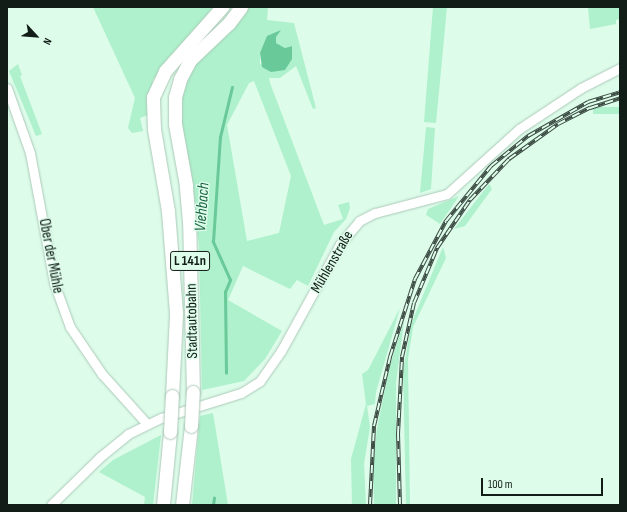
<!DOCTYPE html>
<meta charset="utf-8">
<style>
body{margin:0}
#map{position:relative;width:627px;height:512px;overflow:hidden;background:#ddfcea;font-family:"Sofia Sans Condensed",sans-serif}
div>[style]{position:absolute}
.green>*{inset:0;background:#aef1cc;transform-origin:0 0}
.water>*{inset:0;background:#69c999}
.stream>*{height:2.5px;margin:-1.25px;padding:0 1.25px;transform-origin:1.25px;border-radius:1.25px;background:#69c999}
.roads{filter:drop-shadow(0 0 1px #acc9b8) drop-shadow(0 0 1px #acc9b8)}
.minor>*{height:9px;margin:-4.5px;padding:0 4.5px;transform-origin:4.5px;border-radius:4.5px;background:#fff}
.highway>*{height:13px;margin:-6.5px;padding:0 6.5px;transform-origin:6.5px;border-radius:6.5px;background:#fff}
.rail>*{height:4px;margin-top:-2px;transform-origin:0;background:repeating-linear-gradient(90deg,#ddfcea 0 8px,#3b4a42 0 16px);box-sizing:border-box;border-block:1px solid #3b4a42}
.bridges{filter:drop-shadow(0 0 1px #acc9b8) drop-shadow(0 0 1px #acc9b8)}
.highway-bridge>*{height:13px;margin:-6.5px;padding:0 6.5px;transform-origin:6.5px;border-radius:6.5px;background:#fff}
span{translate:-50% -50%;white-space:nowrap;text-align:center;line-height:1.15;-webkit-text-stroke:3px #ddfcea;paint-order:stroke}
.shield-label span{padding:1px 3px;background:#ddfcea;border:1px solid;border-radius:3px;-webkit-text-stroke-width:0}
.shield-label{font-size:14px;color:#121d17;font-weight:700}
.street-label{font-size:15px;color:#121d17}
.water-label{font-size:16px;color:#1c6344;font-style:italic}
.frame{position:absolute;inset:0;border:8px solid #121d17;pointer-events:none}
.north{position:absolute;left:16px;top:16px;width:40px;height:40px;-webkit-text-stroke:3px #ddfcea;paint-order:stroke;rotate:116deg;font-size:11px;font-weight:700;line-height:16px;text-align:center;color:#121d17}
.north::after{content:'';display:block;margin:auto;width:14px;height:18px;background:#121d17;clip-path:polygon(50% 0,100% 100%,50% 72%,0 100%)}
.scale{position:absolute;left:481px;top:478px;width:122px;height:18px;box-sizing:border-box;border:2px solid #121d17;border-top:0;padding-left:5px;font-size:12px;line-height:14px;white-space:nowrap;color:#121d17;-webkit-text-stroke:3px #ddfcea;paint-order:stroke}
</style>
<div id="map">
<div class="green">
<i style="clip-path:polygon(93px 7px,217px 7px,153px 80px,148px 115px,140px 118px,143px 131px,132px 133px,128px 128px,135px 98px)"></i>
<i style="clip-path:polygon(evenodd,248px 7px,268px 7px,267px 20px,294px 23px,316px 108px,313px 109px,296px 66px,280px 78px,269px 78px,270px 83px,324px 225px,343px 219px,338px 205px,349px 202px,350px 208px,346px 219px,334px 232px,308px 286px,297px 280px,290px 289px,243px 266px,228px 300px,282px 331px,265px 359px,244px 381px,202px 390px,199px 244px,181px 131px,179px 99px,189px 70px,248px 7px,280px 30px,276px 37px,276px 43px,285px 48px,292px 46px,292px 59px,260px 64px,260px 53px,280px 30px,248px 7px,254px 81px,291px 176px,279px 233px,247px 241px,227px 125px,249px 83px,254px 81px)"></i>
<i style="clip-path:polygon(433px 7px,447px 7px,436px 123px,424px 122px)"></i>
<i style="clip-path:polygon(588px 7px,620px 7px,620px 19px,616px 20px,616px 24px,590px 29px)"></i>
<i style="clip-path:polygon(18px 64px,22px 75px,20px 76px,42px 134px,36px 136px,9px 71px)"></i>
<i style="left:620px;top:107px;width:7px;height:27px;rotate:90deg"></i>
<i style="clip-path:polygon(426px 127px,435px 128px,431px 189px,420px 193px)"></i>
<i style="clip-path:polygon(489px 184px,492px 189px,465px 226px,454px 229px)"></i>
<i style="clip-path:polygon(459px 196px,440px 224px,426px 215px,428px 209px)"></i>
<i style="clip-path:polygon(443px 247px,446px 258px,413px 327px,408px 359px,410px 505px,406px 505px,403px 370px,406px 354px,411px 324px)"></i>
<i style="clip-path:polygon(400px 308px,376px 392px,375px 404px,367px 406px,370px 427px,364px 464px,366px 505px,352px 505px,351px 459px,366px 404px,362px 374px,368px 370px)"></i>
<i style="clip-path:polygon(404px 321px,396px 383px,396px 505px,374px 505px,373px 467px,377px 428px,390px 365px)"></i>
<i style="clip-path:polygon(213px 413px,228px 505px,192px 505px,200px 416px)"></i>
<i style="clip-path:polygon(161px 435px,153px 505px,144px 505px,145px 497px,99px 472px,113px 460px)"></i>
</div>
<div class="water">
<i style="clip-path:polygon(281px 30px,276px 37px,276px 43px,285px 48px,292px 46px,292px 59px,285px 70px,271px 72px,262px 67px,260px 53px,267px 36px)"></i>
</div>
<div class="stream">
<i style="left:226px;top:373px;width:81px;rotate:-90.7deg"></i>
<i style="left:225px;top:292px;width:13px;rotate:-67deg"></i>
<i style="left:230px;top:280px;width:42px;rotate:-114.1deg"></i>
<i style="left:213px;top:242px;width:105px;rotate:-86.2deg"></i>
<i style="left:220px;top:137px;width:51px;rotate:-76.5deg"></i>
<i style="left:213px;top:505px;width:7px;rotate:-82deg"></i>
</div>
<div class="roads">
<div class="minor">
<i style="left:7px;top:88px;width:69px;rotate:70.5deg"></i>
<i style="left:30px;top:153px;width:132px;rotate:79.5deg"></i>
<i style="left:54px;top:283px;width:47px;rotate:70deg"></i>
<i style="left:70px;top:327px;width:57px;rotate:55.8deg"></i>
<i style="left:102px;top:374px;width:67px;rotate:48deg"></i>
<i style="left:51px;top:505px;width:69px;rotate:-44.4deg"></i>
<i style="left:100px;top:457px;width:36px;rotate:-39deg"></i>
<i style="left:128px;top:434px;width:37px;rotate:-26deg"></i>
<i style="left:161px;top:418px;width:84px;rotate:-17.4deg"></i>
<i style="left:241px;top:393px;width:22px;rotate:-32deg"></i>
<i style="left:260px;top:381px;width:37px;rotate:-55deg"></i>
<i style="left:281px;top:351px;width:122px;rotate:-61.1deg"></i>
<i style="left:340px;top:244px;width:30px;rotate:-50deg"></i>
<i style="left:359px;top:221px;width:18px;rotate:-27deg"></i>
<i style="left:375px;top:213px;width:74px;rotate:-14.8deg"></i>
<i style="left:447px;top:194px;width:97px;rotate:-42.1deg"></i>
<i style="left:519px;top:129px;width:74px;rotate:-33.5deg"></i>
<i style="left:581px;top:88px;width:44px;rotate:-27.1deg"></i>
</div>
<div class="highway">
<i style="left:193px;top:392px;width:170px;rotate:-91.3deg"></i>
<i style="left:189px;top:222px;width:37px;rotate:-95deg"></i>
<i style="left:186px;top:185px;width:62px;rotate:-100.2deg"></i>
<i style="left:175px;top:124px;width:27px;rotate:-90deg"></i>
<i style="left:175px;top:97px;width:19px;rotate:-74deg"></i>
<i style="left:180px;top:79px;width:21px;rotate:-62deg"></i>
<i style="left:190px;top:60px;width:54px;rotate:-43.5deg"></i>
<i style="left:229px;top:23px;width:20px;rotate:-53deg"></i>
<i style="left:172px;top:396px;width:83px;rotate:-87.2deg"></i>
<i style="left:176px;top:313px;width:102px;rotate:-94.5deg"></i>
<i style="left:168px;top:211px;width:83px;rotate:-99.7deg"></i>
<i style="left:154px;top:129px;width:32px;rotate:-92deg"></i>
<i style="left:153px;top:97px;width:29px;rotate:-65deg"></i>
<i style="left:165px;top:71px;width:86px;rotate:-48.3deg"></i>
<i style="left:163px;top:505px;width:73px;rotate:-84.5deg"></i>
<i style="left:182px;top:505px;width:80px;rotate:-83.5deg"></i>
</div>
</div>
<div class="rail">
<i style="left:370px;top:505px;width:79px;rotate:-87.1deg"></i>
<i style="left:374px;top:426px;width:71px;rotate:-76.9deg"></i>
<i style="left:390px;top:357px;width:82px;rotate:-72.2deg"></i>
<i style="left:415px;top:279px;width:66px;rotate:-61.9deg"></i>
<i style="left:446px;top:221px;width:71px;rotate:-50.7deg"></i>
<i style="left:491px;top:166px;width:48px;rotate:-39deg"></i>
<i style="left:528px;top:136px;width:69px;rotate:-29.5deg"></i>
<i style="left:588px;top:102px;width:34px;rotate:-17deg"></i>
<i style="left:400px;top:505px;width:71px;rotate:-91.6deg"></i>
<i style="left:398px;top:434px;width:77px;rotate:-87deg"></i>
<i style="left:402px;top:357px;width:55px;rotate:-77.5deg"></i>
<i style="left:414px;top:303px;width:60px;rotate:-67.3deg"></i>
<i style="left:437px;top:248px;width:58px;rotate:-55.5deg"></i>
<i style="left:470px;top:200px;width:57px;rotate:-46.4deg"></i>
<i style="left:509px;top:159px;width:60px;rotate:-35.5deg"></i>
<i style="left:558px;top:124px;width:36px;rotate:-27deg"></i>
<i style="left:590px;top:108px;width:32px;rotate:-18deg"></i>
</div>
<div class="bridges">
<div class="highway-bridge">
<i style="left:191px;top:426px;width:34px;rotate:-87deg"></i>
<i style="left:170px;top:432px;width:36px;rotate:-87deg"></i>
</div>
</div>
<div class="shield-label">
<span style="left:190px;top:261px">L 141n</span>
</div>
<div class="street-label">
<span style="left:51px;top:256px;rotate:79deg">Ober der Mühle</span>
<span style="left:332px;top:262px;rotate:-60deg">Mühlenstraße</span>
<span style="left:192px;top:321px;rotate:-91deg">Stadtautobahn</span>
</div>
<div class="water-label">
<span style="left:203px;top:207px;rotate:-86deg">Viehbach</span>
</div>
<div class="frame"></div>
<div class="north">N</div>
<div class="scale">100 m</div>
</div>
